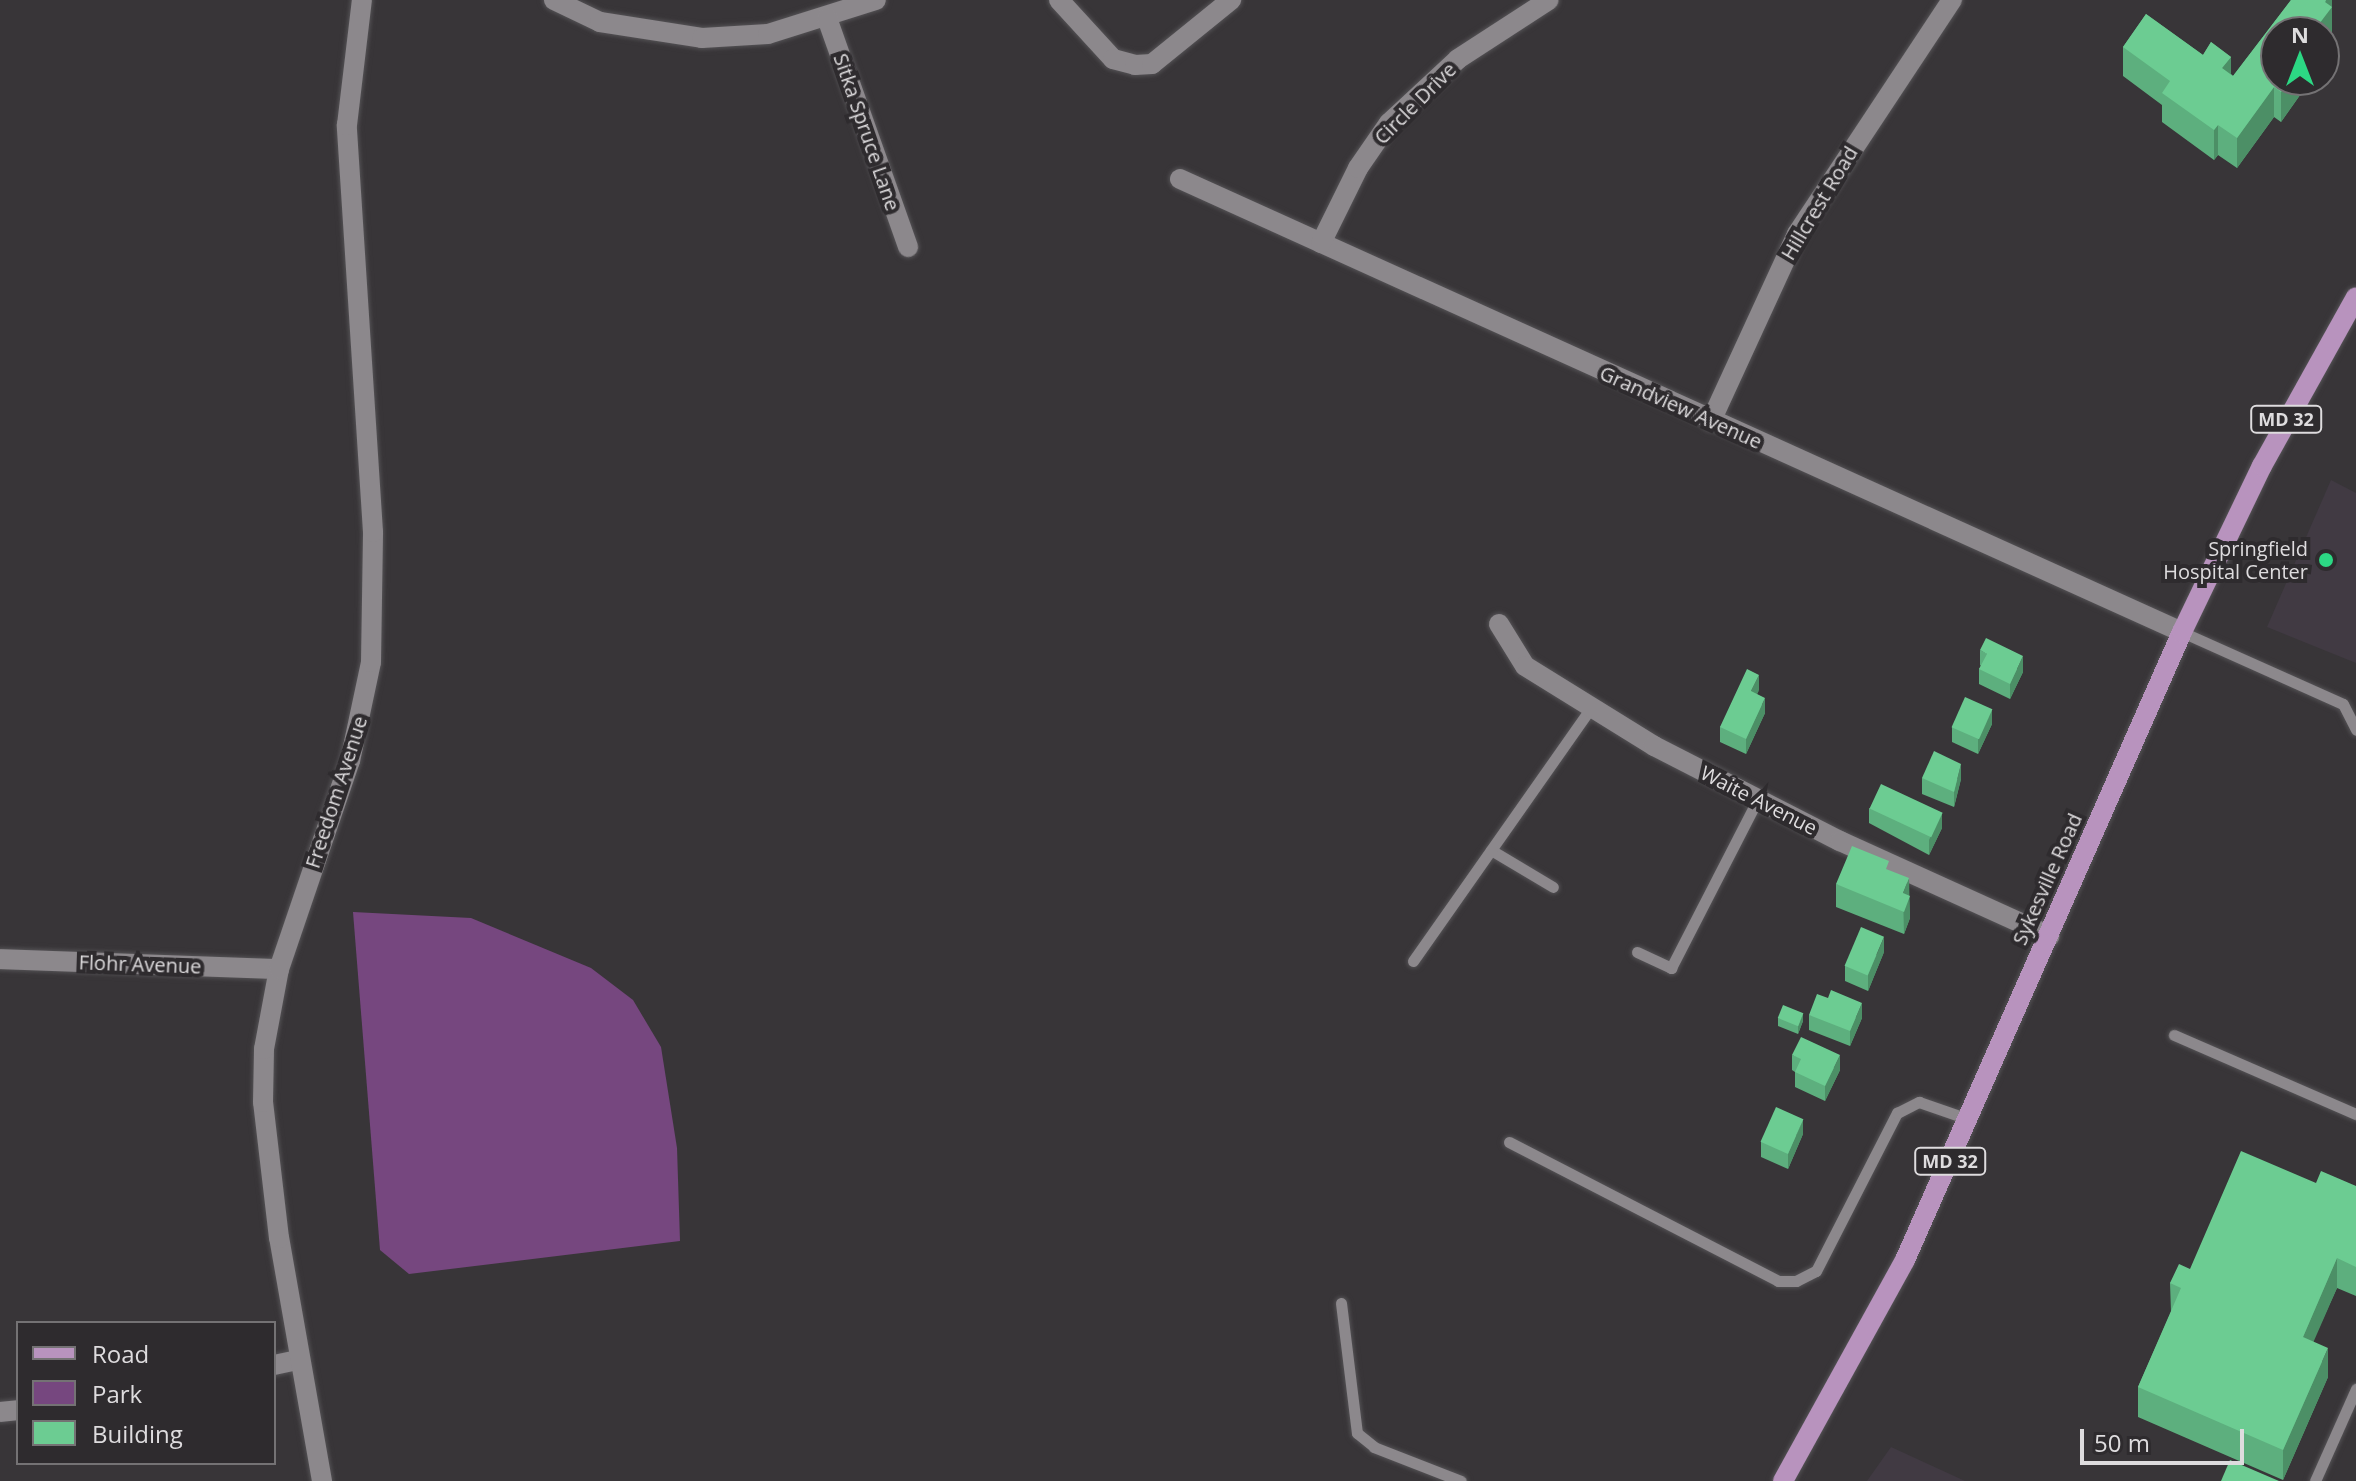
<!DOCTYPE html>
<style>
body{margin:0}
#map{position:relative;width:2356px;height:1481px;overflow:hidden;background:#383538;font-family:"Open Sans",sans-serif}
div>[style]{position:absolute}
.built>*{inset:0;background:#413a43}
.green>*{inset:0;background:#76477f}
.roads{filter:drop-shadow(0 0 2px #545255) drop-shadow(0 0 2px #545255)}
.service>*{height:11px;margin:-5.5px;padding:0 5.5px;transform-origin:5.5px;border-radius:5.5px;background:#8c888c}
.minor>*{height:20px;margin:-10px;padding:0 10px;transform-origin:10px;border-radius:10px;background:#8c888c}
.tertiary>*{height:20px;margin:-10px;padding:0 10px;transform-origin:10px;border-radius:10px;background:#8c888c}
.primary>*{height:20px;margin:-10px;padding:0 10px;transform-origin:10px;border-radius:10px;background:#b893be}
.wall>*{inset:0;background:#5daf7e}
.shaded-wall>*{inset:0;background:#4c8f66}
.building>*{inset:0;background:#6ccc92;transform-origin:0 0}
.dots>*{width:22px;height:22px;translate:-50% -50%;box-sizing:border-box;border:4px solid #2e2b2e;border-radius:50%}
span{translate:-50% -50%;white-space:nowrap;text-align:center;line-height:1.15;-webkit-text-stroke:8px #2e2b2e;paint-order:stroke}
.shield-label span{padding:2px 6px;background:#2e2b2e;border:2px solid;border-radius:6px;-webkit-text-stroke-width:0}
.shield-label{font-size:18px;color:#dedcde;font-weight:700}
.street-label{font-size:20px;color:#dedcde}
.poi-label{font-size:20px;color:#dedcde}
.right{translate:-100% -50%;text-align:right}
.legend{position:absolute;left:16px;top:1321px;width:260px;height:144px;box-sizing:border-box;background:#2e2b2e;border:2px solid #747274;margin:0;padding:10px 14px;list-style:none;font-size:24px;color:#dedcde}
.legend li{display:flex;align-items:center;gap:16px;height:40px}
.legend b{width:40px;border:2px solid #747274}
.north{position:absolute;left:2260px;top:16px;width:80px;height:80px;box-sizing:border-box;background:#2e2b2e;border:2px solid #747274;border-radius:50%;rotate:0deg;font-size:22px;font-weight:700;line-height:32px;text-align:center;color:#dedcde}
.north::after{content:'';display:block;margin:auto;width:28px;height:36px;background:#2cd884;clip-path:polygon(50% 0,100% 100%,50% 72%,0 100%)}
.scale{position:absolute;left:2080px;top:1429px;width:164px;height:36px;box-sizing:border-box;border:4px solid #dedcde;border-top:0;padding-left:10px;font-size:24px;line-height:28px;white-space:nowrap;color:#dedcde;-webkit-text-stroke:6px #2e2b2e;paint-order:stroke}
</style>
<div id="map">
<div class="built">
<i style="clip-path:polygon(2331px 480px,2356px 493px,2356px 663px,2267px 627px)"></i>
<i style="clip-path:polygon(1891px 1447px,1965px 1481px,1867px 1481px)"></i>
</div>
<div class="green">
<i style="clip-path:polygon(353px 912px,471px 918px,591px 968px,633px 1000px,661px 1047px,677px 1148px,680px 1241px,409px 1274px,380px 1250px)"></i>
</div>
<div class="roads">
<div class="service">
<i style="left:2182px;top:632px;width:176px;rotate:24.1deg"></i>
<i style="left:2343px;top:704px;width:29px;rotate:63deg"></i>
<i style="left:1491px;top:850px;width:72px;rotate:30.8deg"></i>
<i style="left:1637px;top:952px;width:38px;rotate:25deg"></i>
<i style="left:1671px;top:968px;width:190px;rotate:-62.8deg"></i>
<i style="left:1413px;top:961px;width:309px;rotate:-54.9deg"></i>
<i style="left:2174px;top:1035px;width:198px;rotate:23.5deg"></i>
<i style="left:1509px;top:1142px;width:303px;rotate:27.3deg"></i>
<i style="left:1778px;top:1281px;width:18px"></i>
<i style="left:1796px;top:1281px;width:22px;rotate:-27deg"></i>
<i style="left:1816px;top:1271px;width:178px;rotate:-62.9deg"></i>
<i style="left:1897px;top:1113px;width:25px;rotate:-27deg"></i>
<i style="left:1919px;top:1102px;width:52px;rotate:19.1deg"></i>
<i style="left:1341px;top:1303px;width:131px;rotate:83deg"></i>
<i style="left:1357px;top:1433px;width:22px;rotate:39deg"></i>
<i style="left:1374px;top:1447px;width:93px;rotate:21.3deg"></i>
<i style="left:2315px;top:1481px;width:101px;rotate:-66deg"></i>
</div>
<div class="minor">
<i style="left:554px;top:0;width:51px;rotate:25.6deg"></i>
<i style="left:600px;top:22px;width:103px;rotate:8.9deg"></i>
<i style="left:702px;top:38px;width:66px;rotate:-3.5deg"></i>
<i style="left:768px;top:34px;width:113px;rotate:-17.5deg"></i>
<i style="left:1059px;top:0;width:80px;rotate:47.5deg"></i>
<i style="left:1113px;top:59px;width:23px;rotate:15deg"></i>
<i style="left:1135px;top:65px;width:17px;rotate:-3deg"></i>
<i style="left:1152px;top:64px;width:102px;rotate:-39deg"></i>
<i style="left:827px;top:18px;width:243px;rotate:70.5deg"></i>
<i style="left:1180px;top:179px;width:1100px;rotate:24.33deg"></i>
<i style="left:1321px;top:243px;width:84px;rotate:-63.7deg"></i>
<i style="left:1358px;top:168px;width:55px;rotate:-55.4deg"></i>
<i style="left:1389px;top:123px;width:94px;rotate:-42.8deg"></i>
<i style="left:1458px;top:59px;width:108px;rotate:-33deg"></i>
<i style="left:1711px;top:421px;width:206px;rotate:-65.3deg"></i>
<i style="left:1797px;top:234px;width:281px;rotate:-56.5deg"></i>
<i style="left:1499px;top:624px;width:49px;rotate:58.2deg"></i>
<i style="left:1525px;top:666px;width:152px;rotate:31.8deg"></i>
<i style="left:1654px;top:746px;width:209px;rotate:27.1deg"></i>
<i style="left:1840px;top:841px;width:230px;rotate:24.4deg"></i>
<i style="left:0;top:959px;width:279px;rotate:2.1deg"></i>
<i style="left:274px;top:1365px;width:24px;rotate:-12deg"></i>
<i style="left:0;top:1412px;width:18px;rotate:-6deg"></i>
</div>
<div class="tertiary">
<i style="left:322px;top:1481px;width:247px;rotate:-100deg"></i>
<i style="left:279px;top:1238px;width:137px;rotate:-96.7deg"></i>
<i style="left:263px;top:1102px;width:53px;rotate:-88.9deg"></i>
<i style="left:264px;top:1049px;width:81px;rotate:-79.4deg"></i>
<i style="left:279px;top:969px;width:220px;rotate:-71.2deg"></i>
<i style="left:350px;top:761px;width:101px;rotate:-78deg"></i>
<i style="left:371px;top:662px;width:130px;rotate:-89.1deg"></i>
<i style="left:373px;top:532px;width:408px;rotate:-93.7deg"></i>
<i style="left:347px;top:125px;width:126px;rotate:-83.2deg"></i>
</div>
<div class="primary">
<i style="left:1783px;top:1481px;width:252px;rotate:-61.1deg"></i>
<i style="left:1905px;top:1260px;width:686px;rotate:-66.2deg"></i>
<i style="left:2182px;top:632px;width:184px;rotate:-64.3deg"></i>
<i style="left:2262px;top:466px;width:193px;rotate:-60.9deg"></i>
</div>
</div>
<div class="wall">
<i style="clip-path:polygon(2291px 0,2332px 0,2332px 36px,2324px 47px,2324px 32px,2276px 32px,2276px 80px,2305px 80px,2305px 88px,2281px 122px,2274px 117px,2237px 168px,2218px 155px,2214px 160px,2162px 122px,2162px 105px,2123px 76px,2123px 47px,2146px 14px,2203px 55px,2211px 42px,2231px 57px,2231px 74px,2233px 76px)"></i>
<i style="clip-path:polygon(1980px 650px,2023px 672px,2010px 699px,1979px 684px,1979px 669px,1981px 666px,1980px 665px)"></i>
<i style="clip-path:polygon(1759px 690px,1757px 694px,1765px 713px,1746px 754px,1720px 742px,1720px 727px)"></i>
<i style="clip-path:polygon(1992px 724px,1978px 754px,1952px 742px,1952px 727px)"></i>
<i style="clip-path:polygon(1922px 778px,1961px 779px,1954px 807px,1922px 794px)"></i>
<i style="clip-path:polygon(1869px 808px,1942px 828px,1929px 855px,1869px 823px)"></i>
<i style="clip-path:polygon(1836px 884px,1909px 895px,1910px 918px,1904px 934px,1836px 907px)"></i>
<i style="clip-path:polygon(1884px 952px,1868px 991px,1845px 981px,1845px 966px)"></i>
<i style="clip-path:polygon(1809px 1015px,1862px 1018px,1850px 1046px,1809px 1030px)"></i>
<i style="clip-path:polygon(1778px 1018px,1803px 1021px,1798px 1034px,1778px 1026px)"></i>
<i style="clip-path:polygon(1792px 1055px,1840px 1070px,1825px 1101px,1795px 1087px,1795px 1072px,1792px 1070px)"></i>
<i style="clip-path:polygon(1803px 1134px,1788px 1169px,1761px 1157px,1761px 1142px)"></i>
<i style="clip-path:polygon(2316px 1183px,2356px 1186px,2356px 1296px,2337px 1288px,2313px 1341px,2328px 1377px,2283px 1480px,2138px 1417px,2138px 1387px,2171px 1312px,2170px 1283px)"></i>
</div>
<div class="shaded-wall">
<i style="clip-path:polygon(2326px 0,2332px 0,2332px 36px,2324px 47px,2324px 32px,2313px 32px)"></i>
<i style="clip-path:polygon(2231px 57px,2231px 86px,2222px 68px)"></i>
<i style="clip-path:polygon(2289px 80px,2305px 80px,2305px 88px,2281px 122px,2281px 92px)"></i>
<i style="clip-path:polygon(2274px 87px,2274px 117px,2237px 168px,2237px 138px)"></i>
<i style="clip-path:polygon(2218px 125px,2218px 155px,2214px 160px,2214px 130px)"></i>
<i style="clip-path:polygon(2023px 656px,2023px 672px,2010px 699px,2010px 684px)"></i>
<i style="clip-path:polygon(1759px 675px,1759px 690px,1751px 706px,1751px 691px)"></i>
<i style="clip-path:polygon(1765px 698px,1765px 713px,1746px 754px,1746px 739px)"></i>
<i style="clip-path:polygon(1992px 709px,1992px 724px,1978px 754px,1978px 739px)"></i>
<i style="clip-path:polygon(1961px 764px,1961px 779px,1954px 807px,1954px 792px)"></i>
<i style="clip-path:polygon(1942px 813px,1942px 828px,1929px 855px,1929px 840px)"></i>
<i style="clip-path:polygon(1909px 878px,1910px 918px,1904px 934px,1903px 893px)"></i>
<i style="clip-path:polygon(1884px 937px,1884px 952px,1868px 991px,1868px 975px)"></i>
<i style="clip-path:polygon(1862px 1003px,1862px 1018px,1850px 1046px,1850px 1031px)"></i>
<i style="clip-path:polygon(1803px 1013px,1803px 1021px,1798px 1034px,1798px 1026px)"></i>
<i style="clip-path:polygon(1840px 1055px,1840px 1070px,1825px 1101px,1825px 1086px)"></i>
<i style="clip-path:polygon(1803px 1119px,1803px 1134px,1788px 1169px,1788px 1154px)"></i>
<i style="clip-path:polygon(2337px 1258px,2337px 1288px,2303px 1366px,2303px 1337px)"></i>
<i style="clip-path:polygon(2328px 1348px,2328px 1377px,2283px 1480px,2283px 1450px)"></i>
</div>
<div class="building">
<i style="clip-path:polygon(2291px 0,2326px 0,2325px 2px,2332px 7px,2313px 32px,2276px 32px,2276px 80px,2289px 80px,2281px 92px,2274px 87px,2237px 138px,2218px 125px,2214px 130px,2162px 93px,2170px 81px,2123px 47px,2146px 14px,2203px 55px,2211px 42px,2231px 57px,2222px 68px,2233px 76px)"></i>
<i style="clip-path:polygon(1986px 638px,2023px 656px,2010px 684px,1979px 669px,1987px 654px,1980px 650px)"></i>
<i style="clip-path:polygon(1747px 669px,1759px 675px,1751px 691px,1765px 698px,1746px 739px,1720px 727px)"></i>
<i style="left:1965px;top:697px;width:30px;height:33px;rotate:24deg"></i>
<i style="clip-path:polygon(1934px 751px,1961px 764px,1954px 792px,1922px 778px)"></i>
<i style="left:1881px;top:784px;width:68px;height:27px;rotate:25deg"></i>
<i style="clip-path:polygon(1852px 846px,1889px 861px,1886px 869px,1909px 878px,1903px 893px,1910px 896px,1904px 912px,1836px 884px)"></i>
<i style="left:1861px;top:927px;width:25px;height:42px;rotate:23deg"></i>
<i style="clip-path:polygon(1831px 990px,1862px 1003px,1850px 1031px,1809px 1015px,1817px 994px,1828px 998px)"></i>
<i style="left:1783px;top:1005px;width:22px;height:14px;rotate:22deg"></i>
<i style="clip-path:polygon(1801px 1037px,1840px 1055px,1825px 1086px,1795px 1072px,1801px 1059px,1792px 1055px)"></i>
<i style="left:1776px;top:1107px;width:30px;height:38px;rotate:24deg"></i>
<i style="clip-path:polygon(2241px 1151px,2316px 1183px,2321px 1171px,2356px 1186px,2356px 1267px,2337px 1258px,2303px 1337px,2328px 1348px,2283px 1450px,2138px 1387px,2181px 1288px,2170px 1283px,2179px 1264px,2190px 1269px)"></i>
<i style="clip-path:polygon(2230px 1460px,2279px 1481px,2221px 1481px)"></i>
</div>
<div class="dots">
<i style="left:2326px;top:560px;background:#2cd884"></i>
</div>
<div class="shield-label">
<span style="left:2286px;top:419px">MD 32</span>
<span style="left:1950px;top:1161px">MD 32</span>
</div>
<div class="street-label">
<span style="left:1415px;top:103px;rotate:-45deg">Circle Drive</span>
<span style="left:867px;top:132px;rotate:71deg">Sitka Spruce Lane</span>
<span style="left:1819px;top:203px;rotate:-59deg">Hillcrest Road</span>
<span style="left:1681px;top:407px;rotate:24deg">Grandview Avenue</span>
<span style="left:336px;top:792px;rotate:-72deg">Freedom Avenue</span>
<span style="left:1759px;top:800px;rotate:27deg">Waite Avenue</span>
<span style="left:2047px;top:879px;rotate:-66deg">Sykesville Road</span>
<span style="left:140px;top:964px;rotate:2deg">Flohr Avenue</span>
</div>
<div class="poi-label">
<span class="right" style="left:2308px;top:560px">Springfield<br>Hospital Center</span>
</div>
<ul class="legend">
<li><b style="height:10px;background:#b893be"></b>Road</li>
<li><b style="height:22px;background:#76477f"></b>Park</li>
<li><b style="height:22px;background:#6ccc92"></b>Building</li>
</ul>
<div class="north">N</div>
<div class="scale">50 m</div>
</div>
